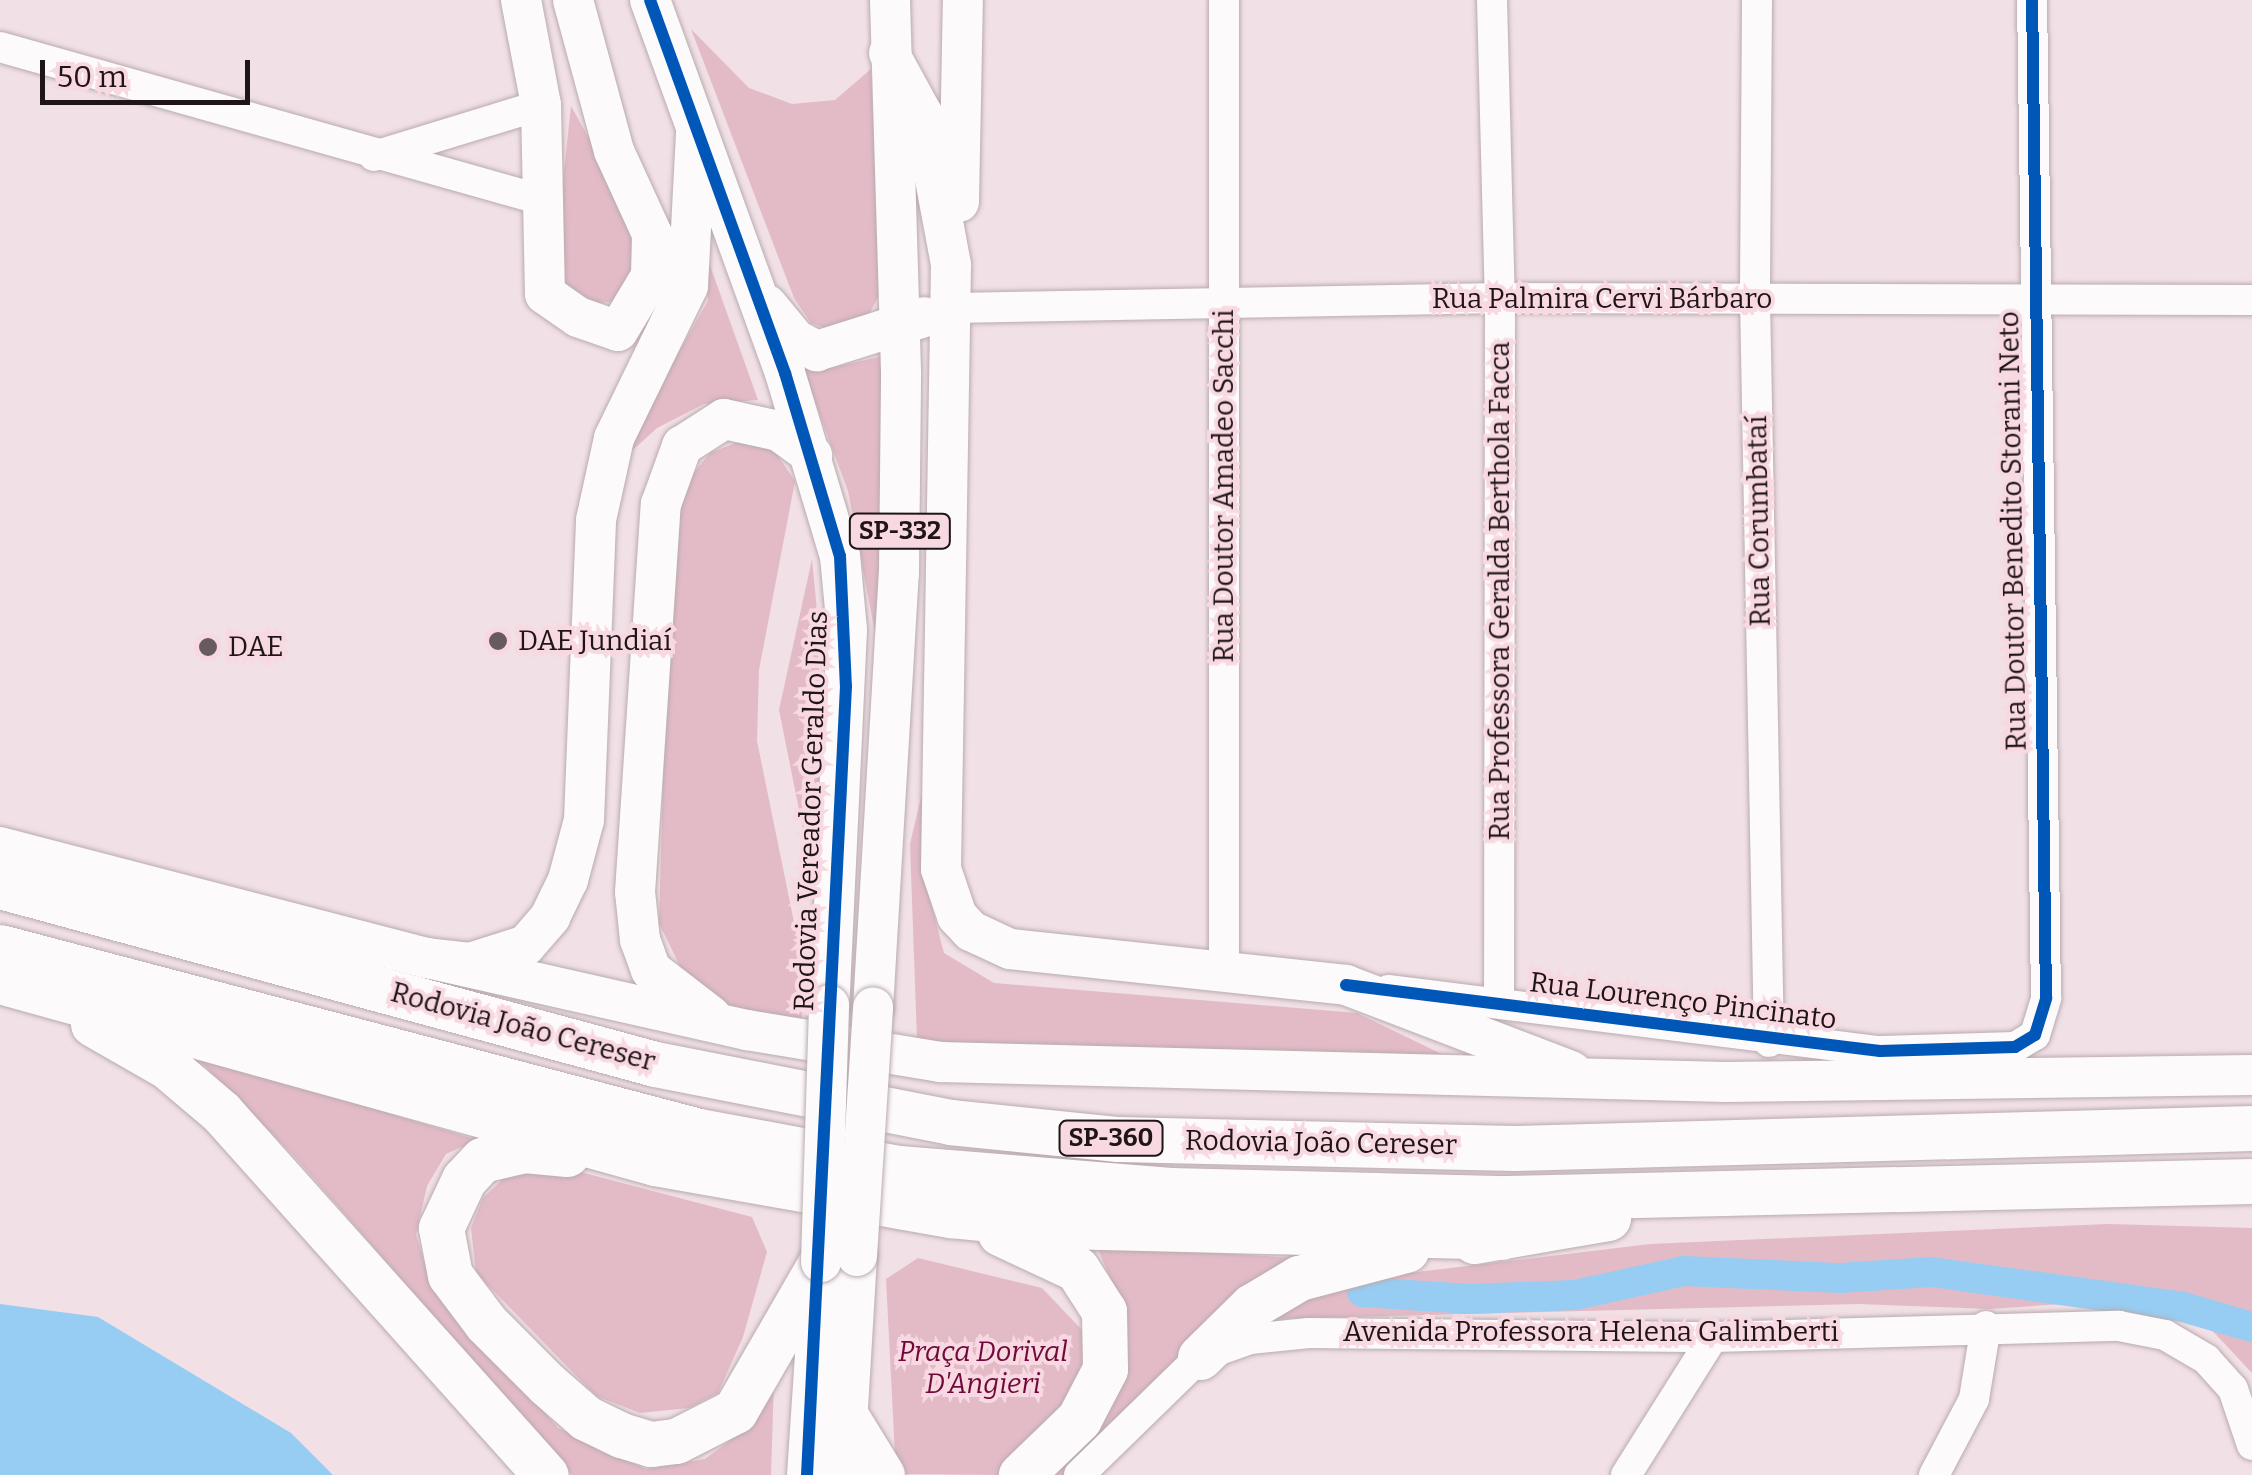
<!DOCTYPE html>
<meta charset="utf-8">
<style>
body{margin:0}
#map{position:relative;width:2252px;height:1475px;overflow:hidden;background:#f1e0e5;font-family:Bitter,serif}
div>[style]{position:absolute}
.green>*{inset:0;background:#e3bbc7}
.water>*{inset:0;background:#97cdf2}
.canal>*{height:30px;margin:-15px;padding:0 15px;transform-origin:15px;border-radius:15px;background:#97cdf2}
.roads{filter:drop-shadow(0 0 2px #b8abaf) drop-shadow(0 0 2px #b8abaf)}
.minor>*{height:30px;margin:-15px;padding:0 15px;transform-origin:15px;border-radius:15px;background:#fdfafb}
.major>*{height:40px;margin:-20px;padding:0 20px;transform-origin:20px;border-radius:20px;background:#fdfafb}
.highway>*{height:45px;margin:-22.5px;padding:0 22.5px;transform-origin:22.5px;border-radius:22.5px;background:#fdfafb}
.bridges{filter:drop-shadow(0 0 2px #b8abaf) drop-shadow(0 0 2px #b8abaf)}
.major-bridge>*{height:40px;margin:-20px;padding:0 20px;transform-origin:20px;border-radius:20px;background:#fdfafb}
.cycleway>*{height:12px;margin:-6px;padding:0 6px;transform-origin:6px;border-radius:6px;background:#0057b8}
.dots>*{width:28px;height:28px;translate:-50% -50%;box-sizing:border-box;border:5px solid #f8d9e2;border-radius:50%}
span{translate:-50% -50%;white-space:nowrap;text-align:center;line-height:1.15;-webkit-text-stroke:8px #f8d9e2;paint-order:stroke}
.shield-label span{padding:2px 8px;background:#f8d9e2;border:2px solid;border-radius:8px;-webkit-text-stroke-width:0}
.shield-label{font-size:25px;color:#1f1417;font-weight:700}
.street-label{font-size:28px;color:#1f1417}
.poi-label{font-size:28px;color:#1f1417}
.left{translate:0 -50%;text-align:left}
.park-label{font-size:28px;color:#70083b;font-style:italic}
.scale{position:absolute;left:40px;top:60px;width:210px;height:45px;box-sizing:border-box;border:5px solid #1f1417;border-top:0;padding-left:12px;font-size:30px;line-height:35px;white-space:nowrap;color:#1f1417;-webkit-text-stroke:8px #f8d9e2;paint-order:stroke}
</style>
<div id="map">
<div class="green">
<i style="clip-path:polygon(691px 29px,749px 88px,792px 104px,835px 100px,871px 69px,880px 294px,864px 323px,833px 331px,811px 323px,794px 298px)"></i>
<i style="clip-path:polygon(571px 106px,640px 230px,646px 263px,617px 301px,591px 304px,567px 287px,555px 255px)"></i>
<i style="clip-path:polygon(702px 243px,758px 400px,704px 404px,657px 428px,611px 470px,708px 301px)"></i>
<i style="clip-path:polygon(887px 355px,877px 643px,848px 491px,798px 356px,831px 368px)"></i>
<i style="clip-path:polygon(738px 442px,774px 450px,795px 481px,759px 670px,757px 741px,804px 971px,801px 1039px,736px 1024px,688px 983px,659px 923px,670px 532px,691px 476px,710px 453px)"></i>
<i style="clip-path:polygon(812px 559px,823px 672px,815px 890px,779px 710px)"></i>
<i style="clip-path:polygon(933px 747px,926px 885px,944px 953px,994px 983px,1357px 1013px,1489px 1077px,917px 1040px,910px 844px)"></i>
<i style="clip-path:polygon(192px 1053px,477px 1140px,446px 1154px,427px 1186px,416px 1235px,430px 1280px,558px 1428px,646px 1469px,705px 1459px,748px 1427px,774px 1380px,771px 1475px,572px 1475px,294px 1156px)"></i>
<i style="clip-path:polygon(546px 1163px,752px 1217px,767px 1252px,743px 1337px,718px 1393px,689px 1408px,640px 1413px,596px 1396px,476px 1273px,471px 1228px,483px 1198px,504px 1178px)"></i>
<i style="clip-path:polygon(2108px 1224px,2252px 1228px,2252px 1373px,2206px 1324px,2090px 1302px,1990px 1309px,1858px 1304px,1269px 1319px,1317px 1284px,1650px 1244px)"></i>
<i style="clip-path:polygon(1096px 1245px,1308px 1259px,1253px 1290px,1063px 1475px,1043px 1475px,1125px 1312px)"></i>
<i style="clip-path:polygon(918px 1258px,1042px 1288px,1083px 1331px,1091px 1363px,1079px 1395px,1007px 1475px,896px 1474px,886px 1279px)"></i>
</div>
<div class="water">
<i style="clip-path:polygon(0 1304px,98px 1317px,291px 1433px,333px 1475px,0 1475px)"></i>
</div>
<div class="canal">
<i style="left:1362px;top:1292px;width:108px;rotate:3.7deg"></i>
<i style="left:1470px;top:1299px;width:105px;rotate:-2.2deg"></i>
<i style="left:1575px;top:1295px;width:112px;rotate:-12.4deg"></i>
<i style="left:1684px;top:1271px;width:157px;rotate:2.6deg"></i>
<i style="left:1841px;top:1278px;width:90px;rotate:-3.8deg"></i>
<i style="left:1931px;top:1272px;width:254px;rotate:7.9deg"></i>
<i style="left:2183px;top:1307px;width:72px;rotate:16.2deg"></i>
</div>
<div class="roads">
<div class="minor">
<i style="left:1224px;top:0;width:972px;rotate:90deg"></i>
<i style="left:1492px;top:0;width:298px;rotate:88.5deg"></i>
<i style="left:1500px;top:298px;width:705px;rotate:90.08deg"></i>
<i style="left:1757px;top:0;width:299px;rotate:90.4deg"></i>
<i style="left:1755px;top:299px;width:743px;rotate:88.92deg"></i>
<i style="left:0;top:47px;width:563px;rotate:15.76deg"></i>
<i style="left:374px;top:156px;width:175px;rotate:-17deg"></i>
<i style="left:951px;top:308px;width:549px;rotate:-1.04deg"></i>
<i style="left:1500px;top:298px;width:752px;rotate:0.15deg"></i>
<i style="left:1388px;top:990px;width:496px;rotate:7.1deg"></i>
<i style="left:1880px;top:1051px;width:135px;rotate:-1.7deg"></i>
<i style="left:2015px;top:1047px;width:23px;rotate:-31deg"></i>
<i style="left:2035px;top:1035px;width:39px;rotate:-73deg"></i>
<i style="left:2046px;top:998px;width:998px;rotate:-90.8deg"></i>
<i style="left:1079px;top:1475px;width:169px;rotate:-44.3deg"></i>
<i style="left:1200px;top:1357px;width:53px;rotate:-19.8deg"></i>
<i style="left:1250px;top:1339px;width:59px;rotate:-5.8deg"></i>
<i style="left:1309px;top:1333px;width:404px;rotate:0.6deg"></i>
<i style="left:1713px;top:1337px;width:406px;rotate:-1.6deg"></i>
<i style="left:2119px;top:1326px;width:47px;rotate:11.1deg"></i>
<i style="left:2165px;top:1335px;width:48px;rotate:30.3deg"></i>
<i style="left:2206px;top:1359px;width:40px;rotate:48deg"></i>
<i style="left:2233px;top:1389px;width:59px;rotate:71.3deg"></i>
<i style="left:1626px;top:1475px;width:163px;rotate:-57.8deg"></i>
<i style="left:1934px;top:1475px;width:86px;rotate:-62.2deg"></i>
<i style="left:1974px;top:1399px;width:74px;rotate:-80.7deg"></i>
</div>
<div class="major">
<i style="left:521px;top:0;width:107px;rotate:79.2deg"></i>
<i style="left:541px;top:105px;width:189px;rotate:88.8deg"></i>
<i style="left:545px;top:294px;width:40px;rotate:34.9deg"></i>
<i style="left:578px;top:317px;width:42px;rotate:19.3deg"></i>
<i style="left:618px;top:331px;width:64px;rotate:-59deg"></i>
<i style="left:651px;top:276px;width:42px;rotate:-88.6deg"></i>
<i style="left:652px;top:234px;width:91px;rotate:-114.6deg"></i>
<i style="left:614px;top:151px;width:156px;rotate:-105.2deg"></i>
<i style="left:650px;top:0;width:397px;rotate:70.1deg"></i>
<i style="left:785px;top:373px;width:191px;rotate:73.3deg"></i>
<i style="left:840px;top:556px;width:74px;rotate:84.6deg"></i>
<i style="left:847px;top:630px;width:375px;rotate:92.7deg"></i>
<i style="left:889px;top:53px;width:71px;rotate:61.3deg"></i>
<i style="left:923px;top:115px;width:153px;rotate:79.4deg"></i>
<i style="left:951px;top:265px;width:604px;rotate:90.95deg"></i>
<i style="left:941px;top:869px;width:50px;rotate:71.2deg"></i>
<i style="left:957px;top:916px;width:21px;rotate:47deg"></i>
<i style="left:971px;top:931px;width:43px;rotate:24.8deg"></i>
<i style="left:1010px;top:949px;width:338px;rotate:6.1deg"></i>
<i style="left:1346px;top:985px;width:241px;rotate:20.9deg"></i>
<i style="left:959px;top:202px;width:202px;rotate:-88.9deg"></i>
<i style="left:767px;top:305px;width:45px;rotate:50.4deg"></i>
<i style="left:796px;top:340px;width:24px;rotate:28deg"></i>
<i style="left:817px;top:351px;width:112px;rotate:-17.6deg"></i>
<i style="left:0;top:847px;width:441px;rotate:14.6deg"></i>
<i style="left:427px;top:958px;width:43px;rotate:6.6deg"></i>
<i style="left:470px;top:963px;width:59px;rotate:-17.8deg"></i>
<i style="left:526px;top:945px;width:37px;rotate:-49deg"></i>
<i style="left:550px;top:917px;width:41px;rotate:-64.1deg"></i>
<i style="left:568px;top:880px;width:62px;rotate:-75.1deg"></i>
<i style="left:584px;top:820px;width:300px;rotate:-87.7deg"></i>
<i style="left:596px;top:520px;width:84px;rotate:-77.6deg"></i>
<i style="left:614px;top:438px;width:169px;rotate:-64deg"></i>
<i style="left:688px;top:286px;width:153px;rotate:-87deg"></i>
<i style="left:427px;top:958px;width:328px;rotate:12.7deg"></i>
<i style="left:747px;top:1030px;width:196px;rotate:9.4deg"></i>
<i style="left:940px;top:1062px;width:786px;rotate:1.46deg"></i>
<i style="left:1726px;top:1082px;width:526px;rotate:-0.76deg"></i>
<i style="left:873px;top:1008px;width:436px;rotate:-86.6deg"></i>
<i style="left:899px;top:573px;width:202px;rotate:-89.4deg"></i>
<i style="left:901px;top:371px;width:371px;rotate:-91.7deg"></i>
<i style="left:711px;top:1016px;width:76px;rotate:-142.5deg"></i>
<i style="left:651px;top:970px;width:32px;rotate:-110deg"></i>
<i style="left:640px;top:940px;width:48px;rotate:-95.9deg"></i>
<i style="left:635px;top:892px;width:389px;rotate:-86.2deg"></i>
<i style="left:661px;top:504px;width:62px;rotate:-70.1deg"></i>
<i style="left:682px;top:446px;width:50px;rotate:-32.7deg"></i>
<i style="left:724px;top:419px;width:56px;rotate:12.3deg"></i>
<i style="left:779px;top:431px;width:41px;rotate:36deg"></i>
<i style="left:807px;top:1475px;width:213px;rotate:-86.2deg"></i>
<i style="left:844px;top:1475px;width:219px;rotate:-86.6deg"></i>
</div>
<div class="highway">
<i style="left:0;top:886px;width:679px;rotate:15.2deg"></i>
<i style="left:655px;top:1064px;width:301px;rotate:11.1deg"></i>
<i style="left:950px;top:1122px;width:169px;rotate:5.8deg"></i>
<i style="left:1118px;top:1139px;width:397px;rotate:1.3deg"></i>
<i style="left:1515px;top:1148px;width:737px;rotate:-1.55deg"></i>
<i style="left:0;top:947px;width:723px;rotate:14.75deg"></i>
<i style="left:699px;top:1131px;width:203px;rotate:10.5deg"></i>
<i style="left:899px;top:1168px;width:272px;rotate:4.6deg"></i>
<i style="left:1170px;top:1190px;width:338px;rotate:1.4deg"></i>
<i style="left:1508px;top:1198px;width:744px;rotate:-1.31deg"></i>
<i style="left:0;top:981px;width:680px;rotate:15.53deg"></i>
<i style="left:655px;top:1163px;width:301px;rotate:10deg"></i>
<i style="left:951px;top:1215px;width:112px;rotate:5.7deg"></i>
<i style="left:1062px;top:1226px;width:440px;rotate:1.4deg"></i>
<i style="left:93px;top:1024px;width:86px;rotate:29.8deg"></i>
<i style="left:168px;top:1067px;width:70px;rotate:40.3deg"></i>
<i style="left:221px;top:1112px;width:487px;rotate:48.2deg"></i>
<i style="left:567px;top:1154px;width:43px;rotate:-174.7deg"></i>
<i style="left:524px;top:1150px;width:43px;rotate:166.6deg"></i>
<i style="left:482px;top:1160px;width:26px;rotate:133deg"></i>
<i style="left:464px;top:1179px;width:54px;rotate:115.1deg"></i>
<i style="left:441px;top:1228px;width:48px;rotate:79.2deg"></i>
<i style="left:450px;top:1275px;width:60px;rotate:53.1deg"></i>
<i style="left:486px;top:1323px;width:86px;rotate:45deg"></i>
<i style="left:547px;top:1384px;width:52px;rotate:41.1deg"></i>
<i style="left:586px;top:1418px;width:39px;rotate:26deg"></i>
<i style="left:621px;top:1435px;width:31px;rotate:17deg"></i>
<i style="left:651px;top:1444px;width:25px;rotate:-7deg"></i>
<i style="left:676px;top:1441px;width:66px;rotate:-27deg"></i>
<i style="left:735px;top:1411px;width:172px;rotate:-60deg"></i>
<i style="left:1000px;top:1233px;width:85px;rotate:25.1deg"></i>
<i style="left:1077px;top:1269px;width:50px;rotate:57.3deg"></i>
<i style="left:1104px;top:1311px;width:58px;rotate:89deg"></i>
<i style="left:1105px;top:1369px;width:56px;rotate:117.5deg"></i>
<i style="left:1079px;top:1419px;width:81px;rotate:136deg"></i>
<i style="left:1474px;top:1241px;width:136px;rotate:-9.7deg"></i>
<i style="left:1200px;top:1357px;width:73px;rotate:-44.4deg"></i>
<i style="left:1252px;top:1306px;width:55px;rotate:-30.8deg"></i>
<i style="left:1299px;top:1278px;width:111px;rotate:-14.7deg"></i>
<i style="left:847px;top:1418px;width:67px;rotate:58.4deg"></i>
</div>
</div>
<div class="bridges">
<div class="major-bridge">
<i style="left:857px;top:1256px;width:249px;rotate:-86.3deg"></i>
<i style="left:821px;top:1262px;width:257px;rotate:-88.2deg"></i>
</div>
</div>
<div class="cycleway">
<i style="left:650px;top:0;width:397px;rotate:70.1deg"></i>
<i style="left:785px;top:373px;width:191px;rotate:73.3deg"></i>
<i style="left:840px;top:556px;width:130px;rotate:87.4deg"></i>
<i style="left:846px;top:686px;width:790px;rotate:92.83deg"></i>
<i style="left:1346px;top:985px;width:538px;rotate:7.05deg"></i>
<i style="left:1880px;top:1051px;width:135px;rotate:-1.7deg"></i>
<i style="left:2015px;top:1047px;width:23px;rotate:-31deg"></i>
<i style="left:2035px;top:1035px;width:39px;rotate:-73deg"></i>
<i style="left:2046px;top:998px;width:998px;rotate:-90.8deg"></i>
</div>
<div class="dots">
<i style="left:498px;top:641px;background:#685b5f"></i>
<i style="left:208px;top:647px;background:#685b5f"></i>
</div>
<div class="shield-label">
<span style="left:900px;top:531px">SP-332</span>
<span style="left:1111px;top:1138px">SP-360</span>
</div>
<div class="street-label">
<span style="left:1602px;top:299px">Rua Palmira Cervi Bárbaro</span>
<span style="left:1224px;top:486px;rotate:-90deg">Rua Doutor Amadeo Sacchi</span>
<span style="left:1759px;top:521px;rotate:-91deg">Rua Corumbataí</span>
<span style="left:2013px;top:531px;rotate:-91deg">Rua Doutor Benedito Storani Neto</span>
<span style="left:1500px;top:591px;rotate:-90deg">Rua Professora Geralda Berthola Facca</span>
<span style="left:811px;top:811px;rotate:-88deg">Rodovia Vereador Geraldo Dias</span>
<span style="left:1683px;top:1001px;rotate:7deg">Rua Lourenço Pincinato</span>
<span style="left:523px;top:1027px;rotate:15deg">Rodovia João Cereser</span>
<span style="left:1321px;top:1143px;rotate:1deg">Rodovia João Cereser</span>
<span style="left:1591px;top:1332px">Avenida Professora Helena Galimberti</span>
</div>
<div class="poi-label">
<span class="left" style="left:518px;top:641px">DAE Jundiaí</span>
<span class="left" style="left:228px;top:647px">DAE</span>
</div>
<div class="park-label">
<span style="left:983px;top:1368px">Praça Dorival<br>D'Angieri</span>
</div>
<div class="scale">50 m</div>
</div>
